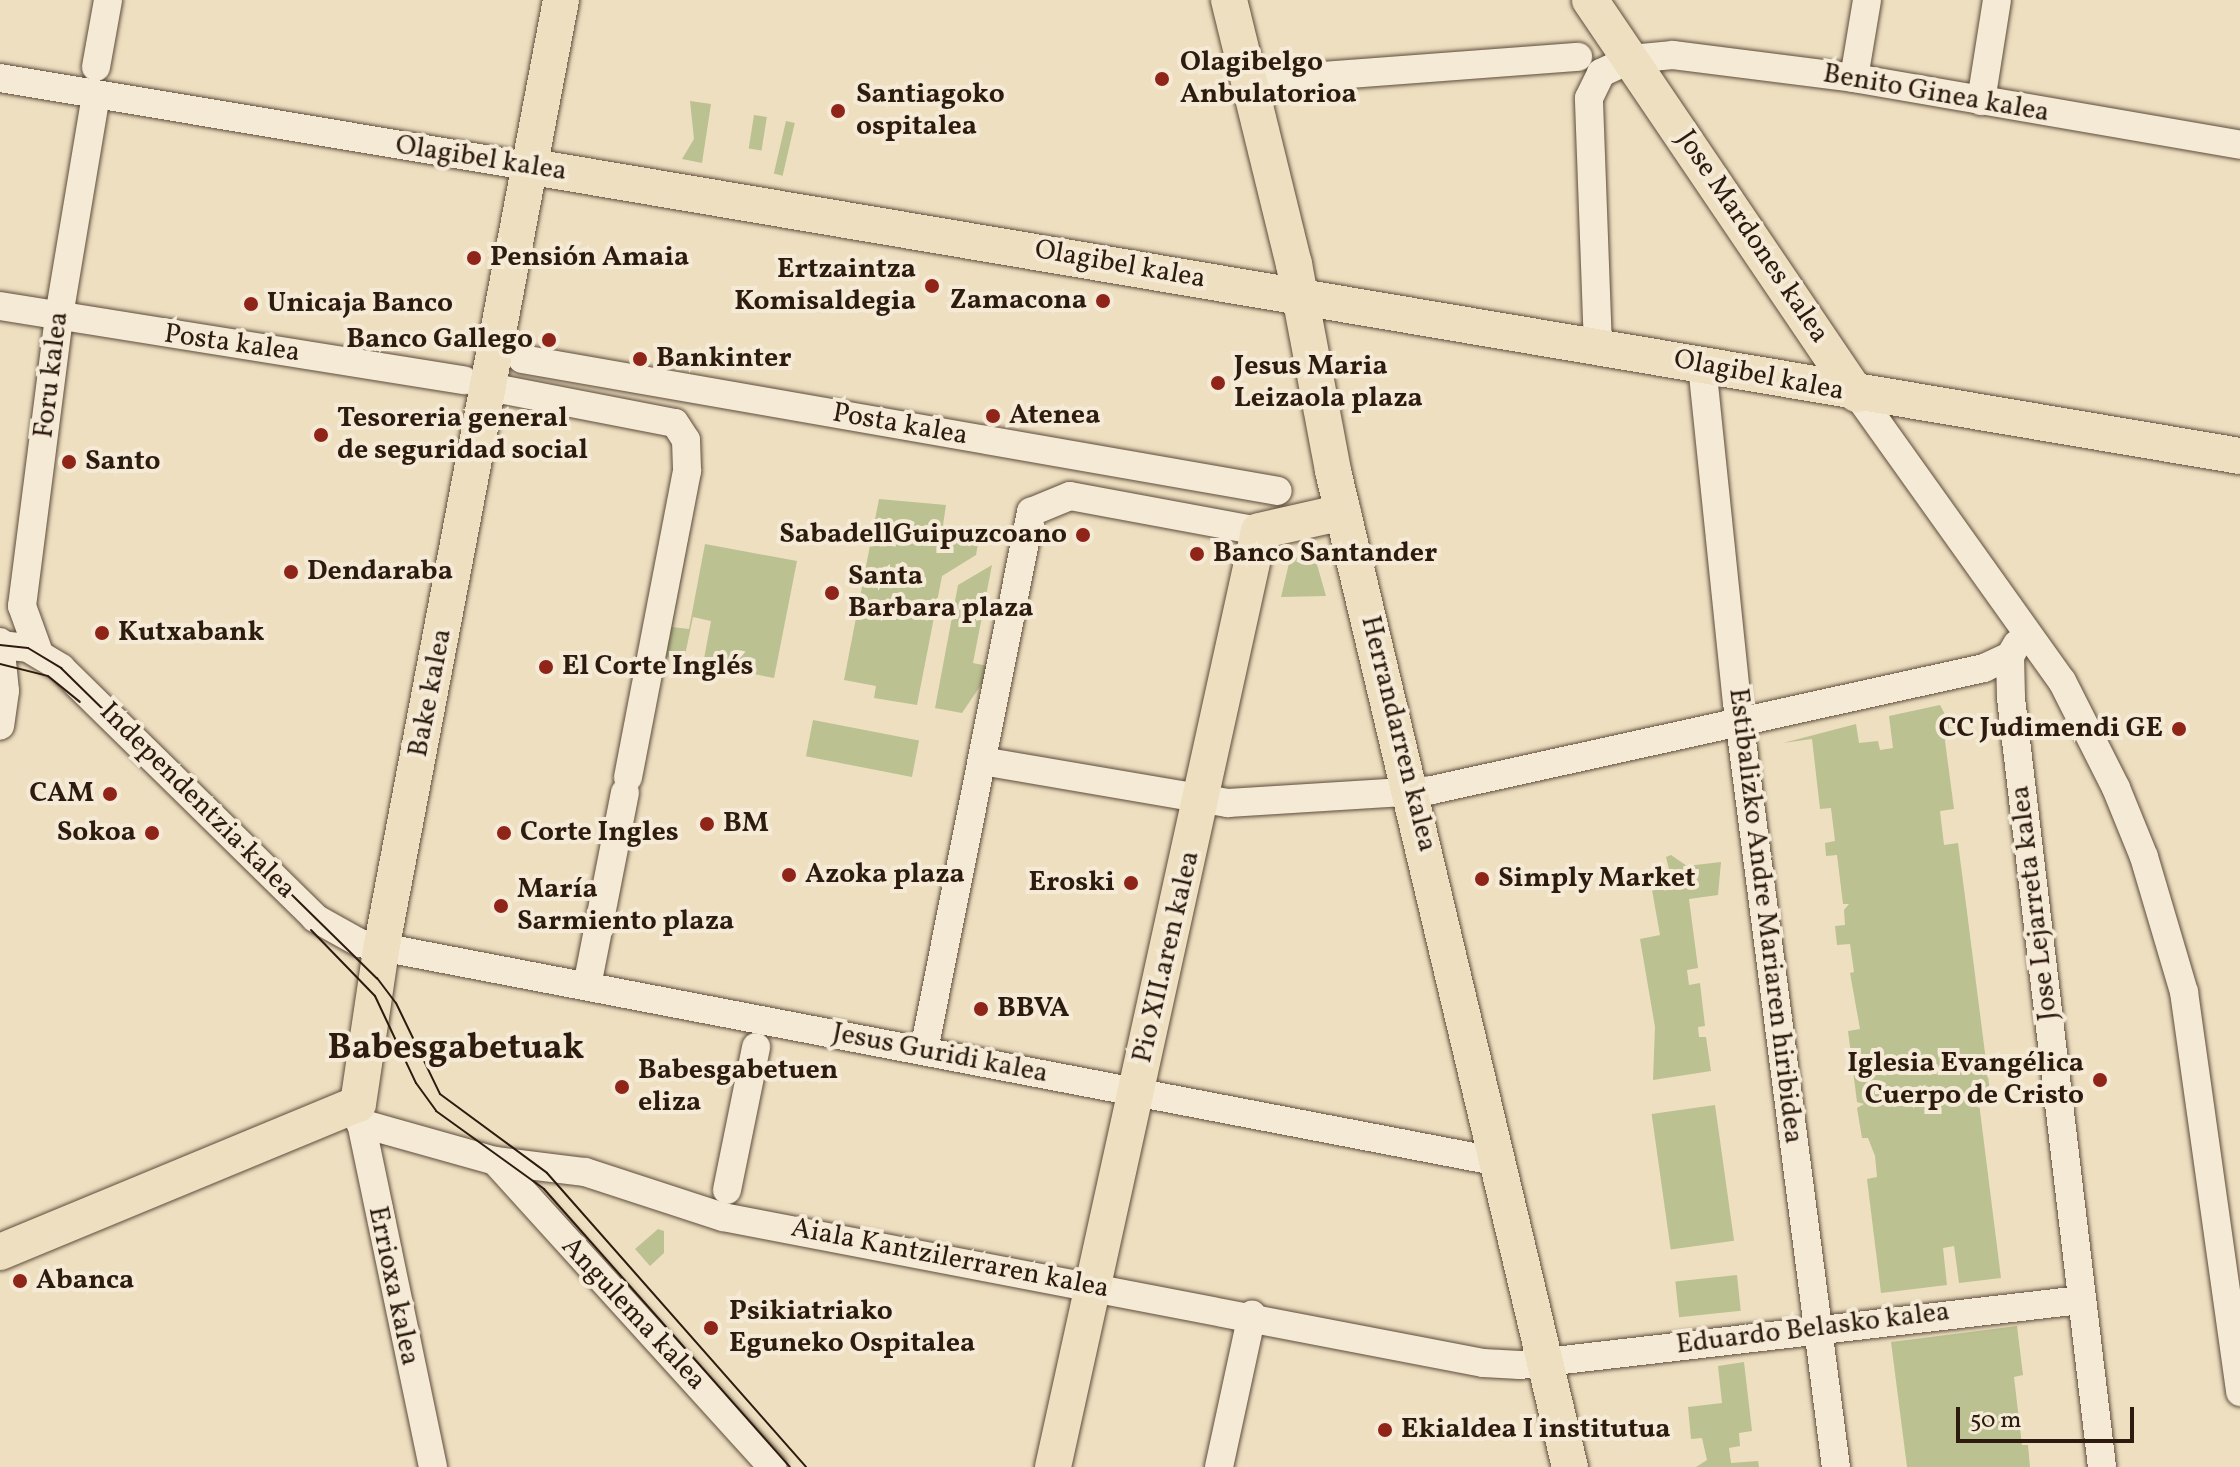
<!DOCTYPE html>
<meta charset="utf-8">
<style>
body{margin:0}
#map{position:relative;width:2240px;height:1467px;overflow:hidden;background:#eedfc0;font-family:Vollkorn,serif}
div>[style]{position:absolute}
.green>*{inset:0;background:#bbc190;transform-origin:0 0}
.roads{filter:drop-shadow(0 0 2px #5d4c3c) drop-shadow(0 0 2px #5d4c3c)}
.minor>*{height:28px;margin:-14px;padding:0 14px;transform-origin:14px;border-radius:14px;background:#f4ead6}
.major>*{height:36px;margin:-18px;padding:0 18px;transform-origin:18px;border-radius:18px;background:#eedfc0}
.tram>*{height:2px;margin:-1px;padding:0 1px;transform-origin:1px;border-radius:1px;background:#2d1b10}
.dots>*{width:22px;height:22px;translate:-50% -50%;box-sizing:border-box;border:4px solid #f4ead6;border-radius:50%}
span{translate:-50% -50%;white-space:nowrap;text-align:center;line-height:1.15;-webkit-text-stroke:8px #f4ead6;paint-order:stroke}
.poi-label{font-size:28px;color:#2d1b10;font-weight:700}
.left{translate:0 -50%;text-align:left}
.right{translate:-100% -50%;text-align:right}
.street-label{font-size:28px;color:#2d1b10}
.district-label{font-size:36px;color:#2d1b10;font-weight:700}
.scale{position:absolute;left:1956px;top:1407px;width:178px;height:36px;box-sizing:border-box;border:4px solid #2d1b10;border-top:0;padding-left:10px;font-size:24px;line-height:28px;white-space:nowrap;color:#2d1b10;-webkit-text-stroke:6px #f4ead6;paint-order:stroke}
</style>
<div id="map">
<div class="green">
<i style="clip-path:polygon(690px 101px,711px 104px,702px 163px,682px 159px,694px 139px)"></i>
<i style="left:754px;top:115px;width:13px;height:34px;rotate:9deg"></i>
<i style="left:786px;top:121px;width:9px;height:54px;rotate:13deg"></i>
<i style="clip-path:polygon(879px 499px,946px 505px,943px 525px,980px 532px,976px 555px,942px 576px,917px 705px,874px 698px,876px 686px,844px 680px)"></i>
<i style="clip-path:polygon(683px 531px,690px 532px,672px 627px,689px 629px,705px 544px,797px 561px,774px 678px,703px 664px,711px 621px,693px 617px,684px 660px,659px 656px)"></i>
<i style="clip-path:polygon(1314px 554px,1326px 596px,1281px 597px,1290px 559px)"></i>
<i style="clip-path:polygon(992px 565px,973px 663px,993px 667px,962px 713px,935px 708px,958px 585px)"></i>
<i style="clip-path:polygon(1940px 705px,1950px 724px,1945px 741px,1954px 809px,1940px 811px,1944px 845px,1958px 843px,1967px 912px,1991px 1100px,1979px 1103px,2001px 1278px,1959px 1283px,1954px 1246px,1943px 1248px,1947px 1285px,1881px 1293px,1867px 1179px,1877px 1177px,1875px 1156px,1868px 1138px,1862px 1138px,1857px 1108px,1864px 1104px,1857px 1102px,1848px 1031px,1860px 1029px,1850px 973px,1854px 972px,1850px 944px,1837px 945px,1835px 926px,1845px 925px,1844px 910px,1849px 904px,1843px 904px,1837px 855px,1826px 856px,1825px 843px,1835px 841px,1831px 808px,1820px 809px,1812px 739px,1783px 743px,1856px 724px,1859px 743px,1878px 741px,1880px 750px,1893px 748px,1889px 716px)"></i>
<i style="left:813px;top:720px;width:108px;height:37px;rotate:11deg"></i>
<i style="clip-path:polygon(1671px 855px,1687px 866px,1721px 862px,1718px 895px,1689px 899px,1698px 968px,1687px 970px,1689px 985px,1700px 983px,1705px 1026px,1698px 1027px,1699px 1037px,1706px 1037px,1711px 1071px,1653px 1080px,1655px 1027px,1640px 939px,1660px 935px,1649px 873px,1669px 869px,1666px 857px)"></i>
<i style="left:1715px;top:1105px;width:137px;height:64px;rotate:82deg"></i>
<i style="clip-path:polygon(658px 1229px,664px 1231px,664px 1253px,650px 1266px,635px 1249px)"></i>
<i style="left:1737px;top:1275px;width:36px;height:62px;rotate:84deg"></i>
<i style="clip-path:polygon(2017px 1326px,2023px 1375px,2014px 1377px,2022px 1445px,2028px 1445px,2030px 1467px,1907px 1467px,1891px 1342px)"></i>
<i style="clip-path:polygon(1744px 1362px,1752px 1431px,1739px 1433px,1740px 1446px,1729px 1448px,1731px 1463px,1758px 1461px,1759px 1467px,1696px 1467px,1707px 1460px,1702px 1438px,1691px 1439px,1688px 1407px,1722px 1403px,1718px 1366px)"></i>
</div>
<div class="roads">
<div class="minor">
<i style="left:96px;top:67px;width:68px;rotate:-79.8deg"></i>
<i style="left:0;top:78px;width:534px;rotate:9.48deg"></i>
<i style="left:1854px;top:78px;width:79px;rotate:-80.5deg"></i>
<i style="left:1270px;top:80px;width:309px;rotate:-4.3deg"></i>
<i style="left:1981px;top:101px;width:102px;rotate:-81deg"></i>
<i style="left:0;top:306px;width:470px;rotate:9.1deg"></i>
<i style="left:1598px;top:347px;width:249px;rotate:-92.1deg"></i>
<i style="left:1589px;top:98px;width:28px;rotate:-64deg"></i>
<i style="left:1601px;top:73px;width:33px;rotate:-25deg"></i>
<i style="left:1631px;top:59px;width:42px;rotate:-5.4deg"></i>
<i style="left:1673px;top:55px;width:182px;rotate:7.2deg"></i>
<i style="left:1854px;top:78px;width:392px;rotate:9.8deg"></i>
<i style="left:522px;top:359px;width:767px;rotate:9.9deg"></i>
<i style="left:1702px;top:365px;width:339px;rotate:84.1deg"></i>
<i style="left:1737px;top:702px;width:771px;rotate:82.63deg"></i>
<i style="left:489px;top:387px;width:189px;rotate:11deg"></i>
<i style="left:675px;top:423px;width:20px;rotate:57deg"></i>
<i style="left:686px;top:440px;width:31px;rotate:88deg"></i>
<i style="left:687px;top:471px;width:312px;rotate:100.9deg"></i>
<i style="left:1857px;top:394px;width:353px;rotate:54.5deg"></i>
<i style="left:2062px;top:681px;width:120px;rotate:63.2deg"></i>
<i style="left:2116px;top:788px;width:74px;rotate:67.9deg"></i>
<i style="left:2144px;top:857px;width:141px;rotate:73.5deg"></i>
<i style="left:2184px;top:992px;width:404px;rotate:82deg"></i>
<i style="left:0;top:642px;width:49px;rotate:84.2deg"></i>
<i style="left:5px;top:691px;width:35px;rotate:98deg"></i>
<i style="left:2017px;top:644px;width:14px;rotate:120deg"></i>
<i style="left:2010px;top:656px;width:42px;rotate:88.6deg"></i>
<i style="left:2011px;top:698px;width:774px;rotate:83.25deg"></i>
<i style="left:0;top:645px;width:28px;rotate:6deg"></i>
<i style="left:28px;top:648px;width:39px;rotate:31deg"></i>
<i style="left:61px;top:668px;width:356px;rotate:44.5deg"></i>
<i style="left:315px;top:918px;width:51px;rotate:29.1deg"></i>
<i style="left:360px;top:943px;width:1160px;rotate:10.88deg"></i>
<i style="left:39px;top:653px;width:50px;rotate:-109.9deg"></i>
<i style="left:22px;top:606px;width:292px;rotate:-82.7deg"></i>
<i style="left:59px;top:316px;width:224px;rotate:-80.5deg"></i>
<i style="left:982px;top:761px;width:250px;rotate:9.7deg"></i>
<i style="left:1228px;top:803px;width:204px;rotate:-3.6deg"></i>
<i style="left:1432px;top:790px;width:565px;rotate:-12.46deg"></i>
<i style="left:1984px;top:668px;width:29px;rotate:-25deg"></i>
<i style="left:587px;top:986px;width:197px;rotate:-78.9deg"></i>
<i style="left:924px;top:1050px;width:549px;rotate:-78.75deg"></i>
<i style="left:1031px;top:512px;width:42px;rotate:-22.3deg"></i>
<i style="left:1070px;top:496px;width:192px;rotate:10.5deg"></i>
<i style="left:358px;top:1108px;width:367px;rotate:78.2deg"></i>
<i style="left:360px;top:1123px;width:140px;rotate:15.7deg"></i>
<i style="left:495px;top:1161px;width:91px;rotate:7deg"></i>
<i style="left:585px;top:1172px;width:145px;rotate:18.1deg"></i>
<i style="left:723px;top:1217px;width:774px;rotate:10.87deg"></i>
<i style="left:1483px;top:1363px;width:37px;rotate:3deg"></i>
<i style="left:1520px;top:1365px;width:565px;rotate:-6.61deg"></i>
<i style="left:495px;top:1161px;width:413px;rotate:47.8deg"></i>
<i style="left:727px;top:1190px;width:146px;rotate:-78.5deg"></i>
<i style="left:1219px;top:1467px;width:156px;rotate:-77.8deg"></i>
</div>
<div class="major">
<i style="left:1229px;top:0;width:272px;rotate:76.2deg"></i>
<i style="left:1294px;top:264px;width:211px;rotate:79.3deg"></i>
<i style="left:1333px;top:471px;width:1024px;rotate:76.62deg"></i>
<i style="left:1590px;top:0;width:476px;rotate:55.9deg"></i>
<i style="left:527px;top:166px;width:1737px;rotate:9.61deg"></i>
<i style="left:0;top:1252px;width:387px;rotate:-22.5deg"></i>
<i style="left:358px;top:1104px;width:156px;rotate:-81.5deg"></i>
<i style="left:381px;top:950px;width:967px;rotate:-79.27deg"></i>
<i style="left:1053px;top:1467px;width:958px;rotate:-77.59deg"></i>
<i style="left:1259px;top:531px;width:86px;rotate:-12.7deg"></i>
</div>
</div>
<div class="tram">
<i style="left:0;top:645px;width:28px;rotate:6deg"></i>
<i style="left:28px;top:648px;width:39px;rotate:31deg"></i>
<i style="left:61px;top:668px;width:443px;rotate:44.5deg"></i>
<i style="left:377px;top:978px;width:31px;rotate:53deg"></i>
<i style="left:396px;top:1003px;width:101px;rotate:64.2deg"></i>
<i style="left:440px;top:1094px;width:133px;rotate:36.4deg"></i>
<i style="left:547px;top:1173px;width:392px;rotate:48.6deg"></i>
<i style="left:0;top:664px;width:49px;rotate:14deg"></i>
<i style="left:48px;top:676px;width:41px;rotate:39.1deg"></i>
<i style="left:311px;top:930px;width:92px;rotate:45.9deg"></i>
<i style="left:375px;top:996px;width:96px;rotate:64.8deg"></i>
<i style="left:416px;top:1083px;width:34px;rotate:54deg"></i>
<i style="left:436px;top:1111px;width:133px;rotate:35.8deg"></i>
<i style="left:544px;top:1189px;width:371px;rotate:48.5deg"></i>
</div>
<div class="dots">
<i style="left:1162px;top:79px;background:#8f2418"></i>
<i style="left:838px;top:111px;background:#8f2418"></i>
<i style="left:474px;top:258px;background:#8f2418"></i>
<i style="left:932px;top:286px;background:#8f2418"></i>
<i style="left:1103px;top:301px;background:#8f2418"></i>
<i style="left:251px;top:304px;background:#8f2418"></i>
<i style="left:549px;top:340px;background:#8f2418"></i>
<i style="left:640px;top:359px;background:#8f2418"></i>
<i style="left:1218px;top:383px;background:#8f2418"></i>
<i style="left:993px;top:416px;background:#8f2418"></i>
<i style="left:321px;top:435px;background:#8f2418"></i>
<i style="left:69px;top:462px;background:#8f2418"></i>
<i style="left:1083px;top:535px;background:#8f2418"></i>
<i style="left:1197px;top:554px;background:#8f2418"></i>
<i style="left:291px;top:572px;background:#8f2418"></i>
<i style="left:832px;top:593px;background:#8f2418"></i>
<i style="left:102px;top:633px;background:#8f2418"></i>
<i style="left:546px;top:667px;background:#8f2418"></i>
<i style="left:2179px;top:729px;background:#8f2418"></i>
<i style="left:110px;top:794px;background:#8f2418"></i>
<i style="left:707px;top:824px;background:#8f2418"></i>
<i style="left:152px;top:833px;background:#8f2418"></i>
<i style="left:504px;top:833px;background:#8f2418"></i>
<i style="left:789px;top:875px;background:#8f2418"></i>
<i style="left:1482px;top:879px;background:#8f2418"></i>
<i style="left:1131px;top:883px;background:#8f2418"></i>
<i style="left:501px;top:906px;background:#8f2418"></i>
<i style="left:981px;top:1009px;background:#8f2418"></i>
<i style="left:2100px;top:1080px;background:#8f2418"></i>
<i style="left:622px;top:1087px;background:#8f2418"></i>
<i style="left:20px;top:1281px;background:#8f2418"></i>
<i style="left:711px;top:1328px;background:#8f2418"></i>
<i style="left:1385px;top:1430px;background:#8f2418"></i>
</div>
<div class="poi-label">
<span class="left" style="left:1180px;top:79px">Olagibelgo<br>Anbulatorioa</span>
<span class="left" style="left:856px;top:111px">Santiagoko<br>ospitalea</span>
<span class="left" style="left:490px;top:258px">Pensión Amaia</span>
<span class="right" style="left:916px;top:286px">Ertzaintza<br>Komisaldegia</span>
<span class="right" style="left:1087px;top:301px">Zamacona</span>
<span class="left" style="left:267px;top:304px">Unicaja Banco</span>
<span class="right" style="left:533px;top:340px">Banco Gallego</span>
<span class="left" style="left:656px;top:359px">Bankinter</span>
<span class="left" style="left:1234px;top:383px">Jesus Maria<br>Leizaola plaza</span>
<span class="left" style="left:1009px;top:416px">Atenea</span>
<span class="left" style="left:337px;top:435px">Tesoreria general<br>de seguridad social</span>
<span class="left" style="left:85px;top:462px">Santo</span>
<span class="right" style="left:1067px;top:535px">SabadellGuipuzcoano</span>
<span class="left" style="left:1213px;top:554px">Banco Santander</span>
<span class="left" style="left:307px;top:572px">Dendaraba</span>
<span class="left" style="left:848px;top:593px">Santa<br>Barbara plaza</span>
<span class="left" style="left:118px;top:633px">Kutxabank</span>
<span class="left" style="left:562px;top:667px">El Corte Inglés</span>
<span class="right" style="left:2163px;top:729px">CC Judimendi GE</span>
<span class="right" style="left:94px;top:794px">CAM</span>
<span class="left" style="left:723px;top:824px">BM</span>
<span class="right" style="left:136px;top:833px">Sokoa</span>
<span class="left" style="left:520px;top:833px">Corte Ingles</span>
<span class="left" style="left:805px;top:875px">Azoka plaza</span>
<span class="left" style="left:1498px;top:879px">Simply Market</span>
<span class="right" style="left:1115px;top:883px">Eroski</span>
<span class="left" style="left:517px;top:906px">María<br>Sarmiento plaza</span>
<span class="left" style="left:997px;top:1009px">BBVA</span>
<span class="right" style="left:2084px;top:1080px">Iglesia Evangélica<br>Cuerpo de Cristo</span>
<span class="left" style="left:638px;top:1087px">Babesgabetuen<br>eliza</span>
<span class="left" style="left:36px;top:1281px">Abanca</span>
<span class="left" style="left:729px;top:1328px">Psikiatriako<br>Eguneko Ospitalea</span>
<span class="left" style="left:1401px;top:1430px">Ekialdea I institutua</span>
</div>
<div class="street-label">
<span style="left:1936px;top:94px;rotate:10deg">Benito Ginea kalea</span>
<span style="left:481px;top:159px;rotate:9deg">Olagibel kalea</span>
<span style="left:1752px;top:237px;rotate:56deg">Jose Mardones kalea</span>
<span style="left:1120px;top:265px;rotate:10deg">Olagibel kalea</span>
<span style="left:232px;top:344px;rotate:8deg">Posta kalea</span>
<span style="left:52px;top:375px;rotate:-83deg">Foru kalea</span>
<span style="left:1759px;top:376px;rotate:11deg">Olagibel kalea</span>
<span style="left:900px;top:425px;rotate:10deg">Posta kalea</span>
<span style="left:431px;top:693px;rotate:-79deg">Bake kalea</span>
<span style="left:1398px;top:734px;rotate:76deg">Herrandarren kalea</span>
<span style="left:197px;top:801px;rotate:45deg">Independentzia kalea</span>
<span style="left:2035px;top:903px;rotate:-97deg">Jose Lejarreta kalea</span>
<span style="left:1765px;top:916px;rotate:83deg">Estibalizko Andre Mariaren hiribidea</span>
<span style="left:1167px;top:957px;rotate:-77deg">Pio XII.aren kalea</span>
<span style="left:940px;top:1054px;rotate:11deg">Jesus Guridi kalea</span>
<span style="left:950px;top:1259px;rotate:11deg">Aiala Kantzilerraren kalea</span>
<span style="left:393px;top:1286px;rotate:78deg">Errioxa kalea</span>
<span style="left:633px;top:1314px;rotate:47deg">Angulema kalea</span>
<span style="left:1813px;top:1329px;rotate:-7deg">Eduardo Belasko kalea</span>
</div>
<div class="district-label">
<span style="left:456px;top:1050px">Babesgabetuak</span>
</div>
<div class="scale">50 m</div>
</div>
